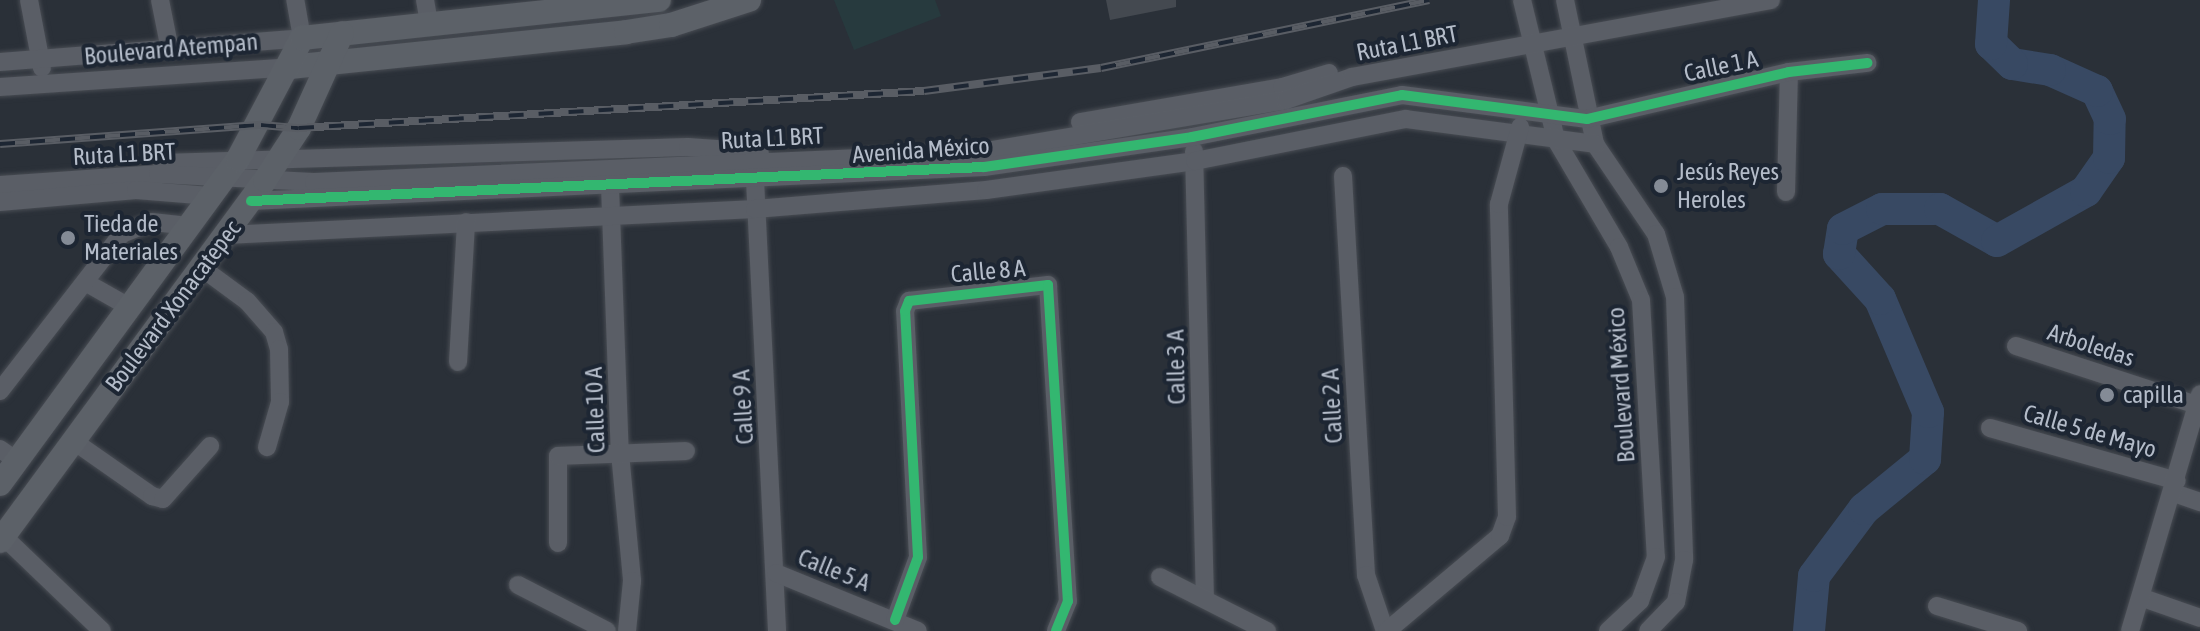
<!DOCTYPE html>
<meta charset="utf-8">
<style>
body{margin:0}
#map{position:relative;width:2200px;height:631px;overflow:hidden;background:#2a3038;font-family:"Asap Condensed",sans-serif}
div>[style]{position:absolute}
.green>*{inset:0;background:#273a3e}
.river>*{height:32px;margin:-16px;padding:0 16px;transform-origin:16px;border-radius:16px;background:#384963}
.building>*{inset:0;background:#444950}
.roads{filter:drop-shadow(0 0 2px #484c53) drop-shadow(0 0 2px #484c53)}
.minor>*{height:18px;margin:-9px;padding:0 9px;transform-origin:9px;border-radius:9px;background:#5a5e66}
.major>*{height:24px;margin:-12px;padding:0 12px;transform-origin:12px;border-radius:12px;background:#5c6168}
.rail>*{height:8px;margin-top:-4px;transform-origin:0;background:repeating-linear-gradient(90deg,#1d2633 0 15px,#595d64 0 30px);box-sizing:border-box;border-block:2px solid #595d64}
.cycleway>*{height:10px;margin:-5px;padding:0 5px;transform-origin:5px;border-radius:5px;background:#33b770}
.dots>*{width:22px;height:22px;translate:-50% -50%;box-sizing:border-box;border:4px solid #1d2633;border-radius:50%}
span{translate:-50% -50%;white-space:nowrap;text-align:center;line-height:1.15;-webkit-text-stroke:8px #1d2633;paint-order:stroke}
.street-label{font-size:24px;color:#b4bcc9}
.poi-label{font-size:24px;color:#b4bcc9}
.left{translate:0 -50%;text-align:left}
</style>
<div id="map">
<div class="green">
<i style="clip-path:polygon(834px 0,935px 0,941px 16px,854px 50px)"></i>
</div>
<div class="river">
<i style="left:1809px;top:631px;width:55px;rotate:-84.8deg"></i>
<i style="left:1814px;top:576px;width:84px;rotate:-53.3deg"></i>
<i style="left:1864px;top:509px;width:79px;rotate:-39.3deg"></i>
<i style="left:1925px;top:459px;width:47px;rotate:-86.3deg"></i>
<i style="left:1928px;top:412px;width:123px;rotate:-113deg"></i>
<i style="left:1880px;top:299px;width:61px;rotate:-132.3deg"></i>
<i style="left:1839px;top:254px;width:25px;rotate:-81deg"></i>
<i style="left:1843px;top:229px;width:44px;rotate:-27.1deg"></i>
<i style="left:1882px;top:209px;width:58px"></i>
<i style="left:1940px;top:209px;width:65px;rotate:29.3deg"></i>
<i style="left:1997px;top:241px;width:102px;rotate:-29.3deg"></i>
<i style="left:2086px;top:191px;width:40px;rotate:-55.1deg"></i>
<i style="left:2109px;top:158px;width:39px;rotate:-89deg"></i>
<i style="left:2110px;top:119px;width:31px;rotate:-115deg"></i>
<i style="left:2097px;top:91px;width:51px;rotate:-155.9deg"></i>
<i style="left:2050px;top:70px;width:38px;rotate:-171deg"></i>
<i style="left:2012px;top:64px;width:29px;rotate:-136deg"></i>
<i style="left:1991px;top:44px;width:44px;rotate:-86.1deg"></i>
</div>
<div class="building">
<i style="clip-path:polygon(1106px 0,1176px 0,1176px 7px,1110px 20px)"></i>
</div>
<div class="roads">
<div class="minor">
<i style="left:29px;top:0;width:69px;rotate:79.2deg"></i>
<i style="left:160px;top:0;width:51px;rotate:78.7deg"></i>
<i style="left:425px;top:0;width:22px;rotate:80deg"></i>
<i style="left:1522px;top:0;width:144px;rotate:76.3deg"></i>
<i style="left:1556px;top:140px;width:124px;rotate:59.5deg"></i>
<i style="left:1619px;top:247px;width:57px;rotate:67.5deg"></i>
<i style="left:1641px;top:300px;width:257px;rotate:86.7deg"></i>
<i style="left:1656px;top:557px;width:47px;rotate:110deg"></i>
<i style="left:1640px;top:601px;width:44px;rotate:136.8deg"></i>
<i style="left:1565px;top:0;width:147px;rotate:78.2deg"></i>
<i style="left:1595px;top:144px;width:109px;rotate:55.9deg"></i>
<i style="left:1656px;top:234px;width:66px;rotate:73.2deg"></i>
<i style="left:1675px;top:297px;width:263px;rotate:88deg"></i>
<i style="left:1684px;top:560px;width:43px;rotate:100.8deg"></i>
<i style="left:1676px;top:602px;width:40px;rotate:134deg"></i>
<i style="left:0;top:62px;width:303px;rotate:-4.5deg"></i>
<i style="left:302px;top:38px;width:39px;rotate:-100deg"></i>
<i style="left:0;top:87px;width:291px;rotate:-3.9deg"></i>
<i style="left:1080px;top:122px;width:205px;rotate:-9.8deg"></i>
<i style="left:1282px;top:87px;width:49px;rotate:-16.6deg"></i>
<i style="left:1194px;top:151px;width:445px;rotate:88.6deg"></i>
<i style="left:162px;top:163px;width:526px;rotate:-1.74deg"></i>
<i style="left:688px;top:147px;width:72px;rotate:4deg"></i>
<i style="left:1343px;top:176px;width:400px;rotate:86.7deg"></i>
<i style="left:1366px;top:575px;width:59px;rotate:71.3deg"></i>
<i style="left:755px;top:180px;width:452px;rotate:87.2deg"></i>
<i style="left:0;top:185px;width:158px;rotate:-4deg"></i>
<i style="left:158px;top:174px;width:156px;rotate:2.9deg"></i>
<i style="left:314px;top:182px;width:661px;rotate:-2.52deg"></i>
<i style="left:974px;top:153px;width:316px;rotate:-9.6deg"></i>
<i style="left:1286px;top:100px;width:70px;rotate:-19.2deg"></i>
<i style="left:1352px;top:77px;width:426px;rotate:-10.4deg"></i>
<i style="left:610px;top:186px;width:267px;rotate:87.9deg"></i>
<i style="left:620px;top:453px;width:129px;rotate:84.6deg"></i>
<i style="left:632px;top:581px;width:50px;rotate:95.7deg"></i>
<i style="left:1786px;top:192px;width:120px;rotate:-88.6deg"></i>
<i style="left:251px;top:201px;width:734px;rotate:-2.66deg"></i>
<i style="left:984px;top:167px;width:210px;rotate:-8.2deg"></i>
<i style="left:1192px;top:137px;width:214px;rotate:-11.3deg"></i>
<i style="left:1402px;top:95px;width:187px;rotate:7.4deg"></i>
<i style="left:1587px;top:119px;width:207px;rotate:-13.1deg"></i>
<i style="left:1789px;top:72px;width:79px;rotate:-6.6deg"></i>
<i style="left:0;top:202px;width:137px;rotate:-5deg"></i>
<i style="left:136px;top:190px;width:74px;rotate:4.6deg"></i>
<i style="left:226px;top:235px;width:530px;rotate:-2.81deg"></i>
<i style="left:755px;top:209px;width:232px;rotate:-4.7deg"></i>
<i style="left:986px;top:190px;width:211px;rotate:-7.9deg"></i>
<i style="left:1195px;top:161px;width:215px;rotate:-11.3deg"></i>
<i style="left:1406px;top:119px;width:191px;rotate:7.5deg"></i>
<i style="left:202px;top:268px;width:56px;rotate:36.3deg"></i>
<i style="left:247px;top:301px;width:41px;rotate:48.9deg"></i>
<i style="left:274px;top:332px;width:18px;rotate:74deg"></i>
<i style="left:279px;top:349px;width:53px;rotate:88.9deg"></i>
<i style="left:280px;top:402px;width:47px;rotate:106.1deg"></i>
<i style="left:85px;top:282px;width:51px;rotate:29.6deg"></i>
<i style="left:2016px;top:346px;width:190px;rotate:18.1deg"></i>
<i style="left:458px;top:362px;width:140px;rotate:-86.7deg"></i>
<i style="left:0;top:391px;width:199px;rotate:-52.2deg"></i>
<i style="left:122px;top:234px;width:32px;rotate:-22deg"></i>
<i style="left:152px;top:222px;width:37px;rotate:6deg"></i>
<i style="left:1990px;top:428px;width:194px;rotate:15.8deg"></i>
<i style="left:72px;top:440px;width:98px;rotate:35deg"></i>
<i style="left:152px;top:496px;width:11px;rotate:15deg"></i>
<i style="left:163px;top:499px;width:71px;rotate:-48.4deg"></i>
<i style="left:0;top:449px;width:21px;rotate:35deg"></i>
<i style="left:2174px;top:493px;width:28px;rotate:19deg"></i>
<i style="left:3px;top:536px;width:137px;rotate:43.8deg"></i>
<i style="left:558px;top:543px;width:87px;rotate:-90deg"></i>
<i style="left:558px;top:456px;width:128px;rotate:-2.2deg"></i>
<i style="left:776px;top:573px;width:153px;rotate:22.2deg"></i>
<i style="left:1160px;top:577px;width:120px;rotate:26.8deg"></i>
<i style="left:518px;top:585px;width:100px;rotate:27.3deg"></i>
<i style="left:2143px;top:598px;width:60px;rotate:19.3deg"></i>
<i style="left:1937px;top:606px;width:85px;rotate:17.2deg"></i>
<i style="left:895px;top:620px;width:67px;rotate:-69.9deg"></i>
<i style="left:918px;top:557px;width:246px;rotate:-93deg"></i>
<i style="left:905px;top:311px;width:11px;rotate:-68deg"></i>
<i style="left:909px;top:301px;width:140px;rotate:-6.6deg"></i>
<i style="left:1048px;top:285px;width:317px;rotate:86.4deg"></i>
<i style="left:1068px;top:601px;width:32px;rotate:112deg"></i>
<i style="left:1387px;top:631px;width:148px;rotate:-40.1deg"></i>
<i style="left:1500px;top:536px;width:20px;rotate:-70deg"></i>
<i style="left:1507px;top:517px;width:313px;rotate:-91.5deg"></i>
<i style="left:1499px;top:204px;width:80px;rotate:-74.7deg"></i>
<i style="left:2130px;top:631px;width:247px;rotate:-73.5deg"></i>
</div>
<div class="major">
<i style="left:290px;top:67px;width:338px;rotate:-5.9deg"></i>
<i style="left:626px;top:32px;width:46px;rotate:-8.8deg"></i>
<i style="left:671px;top:25px;width:82px;rotate:-17.8deg"></i>
<i style="left:0;top:484px;width:403px;rotate:-53.8deg"></i>
<i style="left:238px;top:159px;width:137px;rotate:-62.1deg"></i>
<i style="left:302px;top:38px;width:359px;rotate:-6.1deg"></i>
<i style="left:0;top:541px;width:448px;rotate:-53.7deg"></i>
<i style="left:265px;top:180px;width:62px;rotate:-56.8deg"></i>
<i style="left:299px;top:128px;width:104px;rotate:-65.6deg"></i>
</div>
</div>
<div class="rail">
<i style="left:0;top:144px;width:262px;rotate:-4.2deg"></i>
<i style="left:261px;top:125px;width:38px;rotate:5deg"></i>
<i style="left:299px;top:128px;width:626px;rotate:-3.39deg"></i>
<i style="left:924px;top:91px;width:178px;rotate:-7.4deg"></i>
<i style="left:1101px;top:68px;width:335px;rotate:-11.7deg"></i>
</div>
<div class="cycleway">
<i style="left:251px;top:201px;width:734px;rotate:-2.66deg"></i>
<i style="left:984px;top:167px;width:210px;rotate:-8.2deg"></i>
<i style="left:1192px;top:137px;width:214px;rotate:-11.3deg"></i>
<i style="left:1402px;top:95px;width:187px;rotate:7.4deg"></i>
<i style="left:1587px;top:119px;width:207px;rotate:-13.1deg"></i>
<i style="left:1789px;top:72px;width:79px;rotate:-6.6deg"></i>
<i style="left:895px;top:620px;width:67px;rotate:-69.9deg"></i>
<i style="left:918px;top:557px;width:246px;rotate:-93deg"></i>
<i style="left:905px;top:311px;width:11px;rotate:-68deg"></i>
<i style="left:909px;top:301px;width:140px;rotate:-6.6deg"></i>
<i style="left:1048px;top:285px;width:317px;rotate:86.4deg"></i>
<i style="left:1068px;top:601px;width:32px;rotate:112deg"></i>
</div>
<div class="dots">
<i style="left:1661px;top:186px;background:#848b96"></i>
<i style="left:68px;top:238px;background:#848b96"></i>
<i style="left:2107px;top:395px;background:#848b96"></i>
</div>
<div class="street-label">
<span style="left:1407px;top:43px;rotate:-11deg">Ruta L1 BRT</span>
<span style="left:171px;top:49px;rotate:-5deg">Boulevard Atempan</span>
<span style="left:1721px;top:66px;rotate:-12deg">Calle 1 A</span>
<span style="left:772px;top:138px;rotate:-3deg">Ruta L1 BRT</span>
<span style="left:921px;top:150px;rotate:-4deg">Avenida México</span>
<span style="left:124px;top:154px;rotate:-3deg">Ruta L1 BRT</span>
<span style="left:988px;top:271px;rotate:-5deg">Calle 8 A</span>
<span style="left:173px;top:306px;rotate:-53deg">Boulevard Xonacatepec</span>
<span style="left:2091px;top:345px;rotate:18deg">Arboledas</span>
<span style="left:1176px;top:367px;rotate:-91deg">Calle 3 A</span>
<span style="left:1621px;top:385px;rotate:-94deg">Boulevard México</span>
<span style="left:1332px;top:406px;rotate:-93deg">Calle 2 A</span>
<span style="left:743px;top:407px;rotate:-93deg">Calle 9 A</span>
<span style="left:595px;top:410px;rotate:-92deg">Calle 10 A</span>
<span style="left:2090px;top:431px;rotate:16deg">Calle 5 de Mayo</span>
<span style="left:834px;top:570px;rotate:22deg">Calle 5 A</span>
</div>
<div class="poi-label">
<span class="left" style="left:1677px;top:186px">Jesús Reyes<br>Heroles</span>
<span class="left" style="left:84px;top:238px">Tieda de<br>Materiales</span>
<span class="left" style="left:2123px;top:395px">capilla</span>
</div>
</div>
